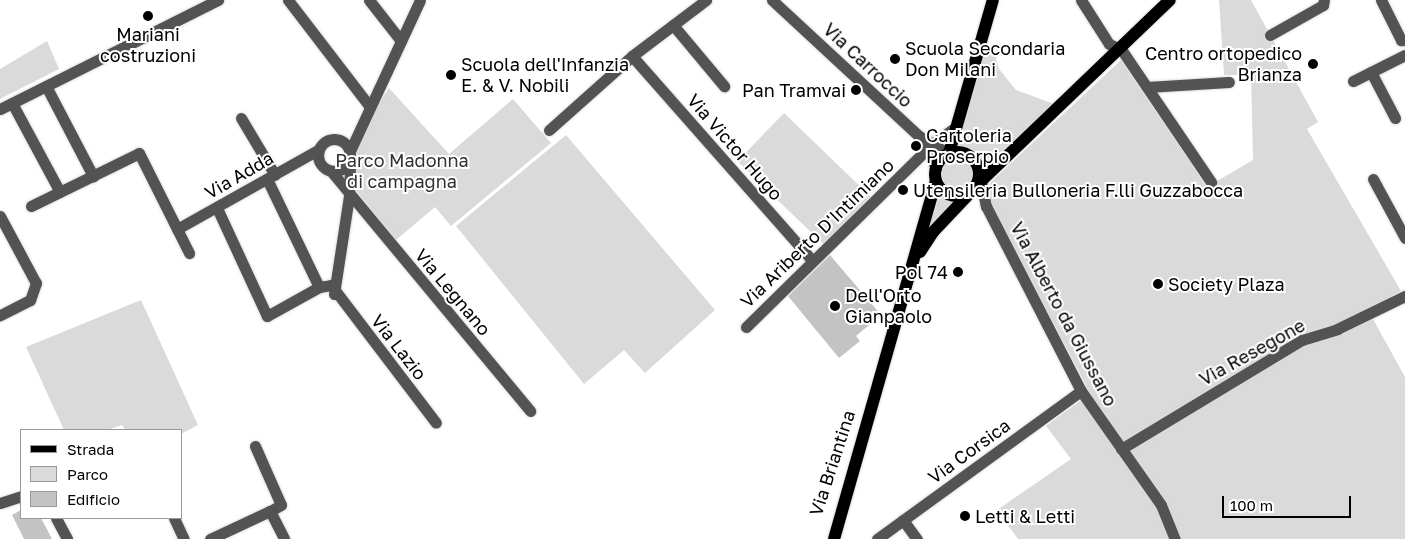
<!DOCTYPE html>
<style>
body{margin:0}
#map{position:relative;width:1405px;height:539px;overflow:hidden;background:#fff;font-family:"Golos Text",sans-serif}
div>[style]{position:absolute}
.green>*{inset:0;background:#dadada;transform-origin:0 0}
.round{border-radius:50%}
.building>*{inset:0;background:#c3c3c3}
.roads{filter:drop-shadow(0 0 1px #dbdbdb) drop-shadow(0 0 1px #dbdbdb)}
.minor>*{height:11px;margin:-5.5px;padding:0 5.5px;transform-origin:5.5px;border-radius:5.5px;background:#535353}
.minor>.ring{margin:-5.5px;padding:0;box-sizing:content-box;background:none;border:11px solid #535353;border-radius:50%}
.major>*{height:12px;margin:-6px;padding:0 6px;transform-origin:6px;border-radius:6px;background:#000}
.major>.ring{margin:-6px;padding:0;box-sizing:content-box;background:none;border:12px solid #000;border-radius:50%}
.dots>*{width:14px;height:14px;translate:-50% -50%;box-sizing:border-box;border:2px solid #fff;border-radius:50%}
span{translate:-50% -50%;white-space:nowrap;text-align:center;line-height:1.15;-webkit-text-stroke:4px #fff;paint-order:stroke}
.poi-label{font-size:18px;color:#000}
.left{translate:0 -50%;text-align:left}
.right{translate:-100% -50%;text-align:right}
.street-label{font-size:18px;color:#000}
.park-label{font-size:18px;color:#313131}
.legend{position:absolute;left:20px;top:429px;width:162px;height:90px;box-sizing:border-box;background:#fff;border:1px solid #999;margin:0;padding:6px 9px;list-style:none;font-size:15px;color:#000}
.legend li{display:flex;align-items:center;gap:10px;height:25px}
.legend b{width:25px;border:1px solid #999}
.scale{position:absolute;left:1222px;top:496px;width:129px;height:22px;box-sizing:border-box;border:2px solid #000;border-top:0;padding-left:6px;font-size:15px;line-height:18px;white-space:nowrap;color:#000;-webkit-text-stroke:4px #fff;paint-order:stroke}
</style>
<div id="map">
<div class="green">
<i style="clip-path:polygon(1219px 0,1251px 0,1318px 122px,1307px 129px,1401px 291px,1368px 310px,1405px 377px,1405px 539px,1018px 539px,997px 510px,1071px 459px,1046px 426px,1084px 398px,1086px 385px,988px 199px,988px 190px,991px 182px,1121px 60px,1207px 187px,1253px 160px,1251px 75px,1224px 75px)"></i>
<i style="clip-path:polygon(47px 41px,59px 69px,0 99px,0 69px)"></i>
<i style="clip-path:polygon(987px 45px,993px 48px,999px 69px,1016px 90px,1054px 104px,986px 170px,980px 156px,971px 149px,954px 147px)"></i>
<i style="clip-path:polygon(389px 88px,449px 154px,513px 99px,551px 143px,451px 226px,435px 207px,396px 240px,357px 192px,354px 166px,355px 151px,371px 116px)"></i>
<i style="left:784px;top:113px;width:120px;height:67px;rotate:44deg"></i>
<i style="clip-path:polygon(566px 135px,715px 310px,645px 373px,624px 350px,584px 384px,456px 226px)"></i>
<i class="round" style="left:940px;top:156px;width:36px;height:36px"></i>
<i style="clip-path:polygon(936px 191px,959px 201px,921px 247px)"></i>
<i style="clip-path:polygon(141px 300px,198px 425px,181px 434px,181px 430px,125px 430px,122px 425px,107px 430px,64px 430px,26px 347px)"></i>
</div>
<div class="building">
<i style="clip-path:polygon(830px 255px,881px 315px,856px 336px,860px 341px,839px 358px,788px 296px)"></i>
<i style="clip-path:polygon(21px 510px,21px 518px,41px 518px,52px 539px,24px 539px,12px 515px)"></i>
</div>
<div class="roads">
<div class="minor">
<i style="left:288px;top:0;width:135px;rotate:52.5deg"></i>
<i style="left:369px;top:0;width:52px;rotate:52deg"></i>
<i style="left:772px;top:0;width:200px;rotate:42.8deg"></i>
<i style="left:919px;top:136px;width:35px;rotate:31deg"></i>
<i style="left:1081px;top:0;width:52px;rotate:57.5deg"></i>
<i style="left:1109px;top:44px;width:13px;rotate:23deg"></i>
<i style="left:1121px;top:49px;width:161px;rotate:55.9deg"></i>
<i style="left:1381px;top:0;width:45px;rotate:63.4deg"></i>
<i style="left:1401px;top:40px;width:4px"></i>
<i style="left:673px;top:25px;width:80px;rotate:50.1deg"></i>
<i style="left:1270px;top:35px;width:61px;rotate:-29.5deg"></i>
<i style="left:1323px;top:5px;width:5px;rotate:-79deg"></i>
<i style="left:632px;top:56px;width:272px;rotate:48.6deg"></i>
<i style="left:1371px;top:72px;width:52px;rotate:62.4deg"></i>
<i style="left:1353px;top:81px;width:58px;rotate:-26.6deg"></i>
<i style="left:46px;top:86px;width:102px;rotate:62.4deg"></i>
<i style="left:1147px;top:87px;width:82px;rotate:-3.5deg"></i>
<i style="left:12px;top:103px;width:101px;rotate:61.7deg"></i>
<i style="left:0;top:109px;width:244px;rotate:-26.6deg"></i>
<i style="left:241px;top:118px;width:66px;rotate:59.2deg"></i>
<i style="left:549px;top:130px;width:111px;rotate:-41.7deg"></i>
<i style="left:632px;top:56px;width:93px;rotate:-37.1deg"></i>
<i class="ring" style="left:318px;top:139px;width:21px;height:21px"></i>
<i style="left:924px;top:143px;width:28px;rotate:64deg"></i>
<i style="left:350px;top:151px;width:166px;rotate:-65.1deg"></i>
<i style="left:331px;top:171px;width:312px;rotate:50.3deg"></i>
<i style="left:980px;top:176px;width:31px;rotate:79deg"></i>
<i style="left:986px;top:206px;width:208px;rotate:62.8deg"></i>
<i style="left:1081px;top:391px;width:139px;rotate:54.9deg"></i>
<i style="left:1161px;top:505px;width:37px;rotate:68deg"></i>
<i style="left:267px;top:179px;width:120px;rotate:64.3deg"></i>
<i style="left:1373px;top:179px;width:67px;rotate:61.5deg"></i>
<i style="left:31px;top:206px;width:120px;rotate:-26.1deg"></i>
<i style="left:139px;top:153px;width:112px;rotate:63.4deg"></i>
<i style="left:217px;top:208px;width:119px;rotate:65.2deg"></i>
<i style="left:267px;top:316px;width:60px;rotate:-29.1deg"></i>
<i style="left:319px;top:287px;width:12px;rotate:-9deg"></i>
<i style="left:331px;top:285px;width:173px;rotate:52.7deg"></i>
<i style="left:0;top:216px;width:76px;rotate:61.8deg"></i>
<i style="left:36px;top:283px;width:18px;rotate:109deg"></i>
<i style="left:30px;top:300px;width:34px;rotate:153deg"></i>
<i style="left:177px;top:229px;width:162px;rotate:-29.3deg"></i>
<i style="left:334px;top:294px;width:99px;rotate:-81.3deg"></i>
<i style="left:349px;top:196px;width:37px;rotate:-88deg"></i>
<i style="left:746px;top:327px;width:260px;rotate:-44.5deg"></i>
<i style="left:931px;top:145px;width:29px;rotate:-36deg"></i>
<i style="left:255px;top:446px;width:64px;rotate:66.2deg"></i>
<i style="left:281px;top:505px;width:13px;rotate:151deg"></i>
<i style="left:1121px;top:449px;width:211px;rotate:-31.1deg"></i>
<i style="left:1302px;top:340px;width:37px;rotate:-17deg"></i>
<i style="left:1337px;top:329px;width:76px;rotate:-25.9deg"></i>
<i style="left:0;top:503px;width:22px;rotate:-18deg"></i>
<i style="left:56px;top:518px;width:24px;rotate:62deg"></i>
<i style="left:174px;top:518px;width:23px;rotate:65deg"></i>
<i style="left:903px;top:520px;width:24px;rotate:54deg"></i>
<i style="left:210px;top:539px;width:66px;rotate:-25deg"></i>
<i style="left:270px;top:511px;width:31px;rotate:63deg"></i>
<i style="left:877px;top:539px;width:252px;rotate:-36deg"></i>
</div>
<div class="major">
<i class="ring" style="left:935px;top:152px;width:32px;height:32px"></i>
<i style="left:949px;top:153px;width:159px;rotate:-74deg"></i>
<i style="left:977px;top:185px;width:267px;rotate:-43.8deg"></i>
<i style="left:920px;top:252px;width:24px;rotate:-57deg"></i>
<i style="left:933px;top:232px;width:54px;rotate:-46.5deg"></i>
<i style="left:834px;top:539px;width:371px;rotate:-74.1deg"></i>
</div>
</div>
<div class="dots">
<i style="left:148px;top:16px;background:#000"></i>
<i style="left:895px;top:59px;background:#000"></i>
<i style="left:1313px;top:64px;background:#000"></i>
<i style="left:451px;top:75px;background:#000"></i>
<i style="left:856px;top:90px;background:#000"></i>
<i style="left:916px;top:146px;background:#000"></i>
<i style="left:903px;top:190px;background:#000"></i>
<i style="left:958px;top:272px;background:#000"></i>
<i style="left:1158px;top:284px;background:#000"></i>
<i style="left:835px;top:306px;background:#000"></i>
<i style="left:965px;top:516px;background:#000"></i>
</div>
<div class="poi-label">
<span style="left:148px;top:45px">Mariani<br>costruzioni</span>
<span class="left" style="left:905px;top:59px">Scuola Secondaria<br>Don Milani</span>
<span class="right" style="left:1302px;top:64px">Centro ortopedico<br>Brianza</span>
<span class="left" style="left:461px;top:75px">Scuola dell'Infanzia<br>E. &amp; V. Nobili</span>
<span class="right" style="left:846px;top:90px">Pan Tramvai</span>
<span class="left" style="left:926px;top:146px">Cartoleria<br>Proserpio</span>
<span class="left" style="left:913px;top:190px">Utensileria Bulloneria F.lli Guzzabocca</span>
<span class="right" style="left:948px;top:272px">Pol 74</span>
<span class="left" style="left:1168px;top:284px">Society Plaza</span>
<span class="left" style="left:845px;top:306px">Dell'Orto<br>Gianpaolo</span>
<span class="left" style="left:975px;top:516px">Letti &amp; Letti</span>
</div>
<div class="street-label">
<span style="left:868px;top:65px;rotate:43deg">Via Carroccio</span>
<span style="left:735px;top:147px;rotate:49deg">Via Victor Hugo</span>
<span style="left:239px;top:175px;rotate:-30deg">Via Adda</span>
<span style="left:817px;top:233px;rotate:-44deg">Via Ariberto D'Intimiano</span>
<span style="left:453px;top:292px;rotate:50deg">Via Legnano</span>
<span style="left:1064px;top:314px;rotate:62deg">Via Alberto da Giussano</span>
<span style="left:399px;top:347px;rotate:52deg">Via Lazio</span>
<span style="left:1252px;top:352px;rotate:-29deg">Via Resegone</span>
<span style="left:969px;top:451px;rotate:-36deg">Via Corsica</span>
<span style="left:832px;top:463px;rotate:-72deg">Via Briantina</span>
</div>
<div class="park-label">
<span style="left:402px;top:171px">Parco Madonna<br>di campagna</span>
</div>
<ul class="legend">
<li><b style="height:6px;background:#000"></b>Strada</li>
<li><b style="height:14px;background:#dadada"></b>Parco</li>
<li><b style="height:14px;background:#c3c3c3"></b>Edificio</li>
</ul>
<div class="scale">100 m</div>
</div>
